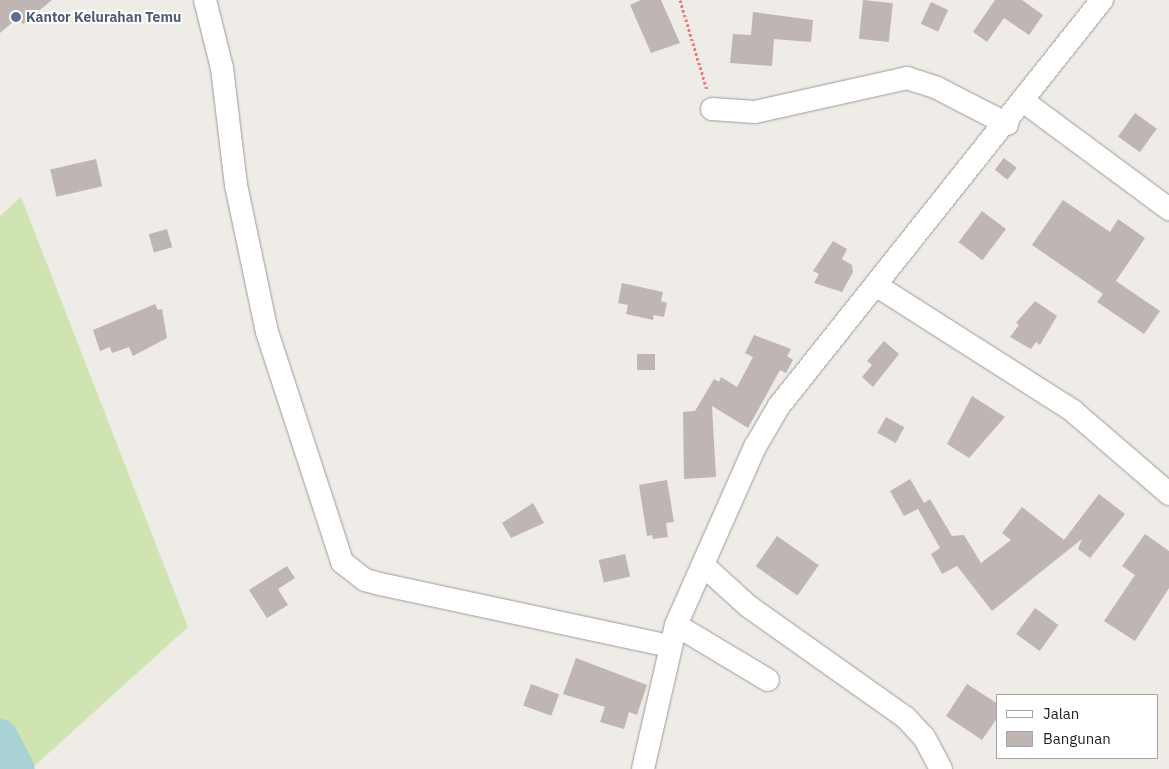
<!DOCTYPE html>
<style>
body{margin:0}
#map{position:relative;width:1169px;height:769px;overflow:hidden;background:#efebe6;font-family:"IBM Plex Sans",sans-serif}
div>[style]{position:absolute}
.grass>*{inset:0;background:#d0e4b1}
.river>*{height:35px;margin:-17.5px;padding:0 17.5px;transform-origin:17.5px;border-radius:17.5px;background:#aad3d8}
.building>*{inset:0;background:#bfb6b3;transform-origin:0 0}
.path>*{height:3px;margin-top:-1.5px;transform-origin:0;background:repeating-linear-gradient(90deg,#ed797b 0 2.5px,transparent 0 5px)}
.roads{filter:drop-shadow(0 0 1px #9c9c9c) drop-shadow(0 0 1px #9c9c9c)}
.minor>*{height:22px;margin:-11px;padding:0 11px;transform-origin:11px;border-radius:11px;background:#fff}
.dots>*{width:14px;height:14px;translate:-50% -50%;box-sizing:border-box;border:2px solid #fff;border-radius:50%}
span{translate:-50% -50%;white-space:nowrap;text-align:center;line-height:1.15;-webkit-text-stroke:4px #fff;paint-order:stroke}
.service-label{font-size:14px;color:#4e5e75;font-weight:700}
.left{translate:0 -50%;text-align:left}
.legend{position:absolute;left:996px;top:694px;width:162px;height:65px;box-sizing:border-box;background:#fff;border:1px solid #a5a5a5;margin:0;padding:6px 9px;list-style:none;font-size:15px;color:#1f1f1f}
.legend li{display:flex;align-items:center;gap:10px;height:25px}
.legend b{width:25px;border:1px solid #a5a5a5}
</style>
<div id="map">
<div class="grass">
<i style="clip-path:polygon(21px 197px,188px 627px,31px 769px,0 769px,0 216px)"></i>
</div>
<div class="river">
<i style="left:0;top:736px;width:37px;rotate:63deg"></i>
</div>
<div class="building">
<i style="clip-path:polygon(0 0,52px 0,23px 24px,18px 18px,0 33px)"></i>
<i style="clip-path:polygon(641px 0,661px 0,680px 43px,651px 53px,630px 5px)"></i>
<i style="left:863px;top:0;width:30px;height:39px;rotate:6deg"></i>
<i style="clip-path:polygon(995px 0,1022px 0,1043px 15px,1029px 35px,1004px 18px,987px 42px,973px 32px)"></i>
<i style="left:931px;top:2px;width:19px;height:24px;rotate:25deg"></i>
<i style="clip-path:polygon(753px 12px,813px 20px,811px 42px,774px 39px,772px 66px,730px 63px,733px 34px,751px 35px)"></i>
<i style="left:1135px;top:113px;width:27px;height:29px;rotate:36deg"></i>
<i style="left:1004px;top:158px;width:16px;height:15px;rotate:38deg"></i>
<i style="left:96px;top:159px;width:28px;height:47px;rotate:77deg"></i>
<i style="clip-path:polygon(1063px 200px,1110px 232px,1118px 219px,1145px 238px,1116px 281px,1160px 311px,1144px 334px,1097px 302px,1103px 294px,1032px 245px)"></i>
<i style="left:982px;top:211px;width:30px;height:39px;rotate:37deg"></i>
<i style="left:167px;top:229px;width:19px;height:19px;rotate:74deg"></i>
<i style="clip-path:polygon(833px 241px,847px 249px,842px 259px,852px 265px,853px 272px,842px 292px,814px 283px,819px 274px,813px 271px)"></i>
<i style="clip-path:polygon(622px 283px,663px 292px,661px 301px,667px 303px,664px 317px,654px 315px,653px 320px,626px 314px,628px 305px,618px 303px)"></i>
<i style="clip-path:polygon(1035px 301px,1057px 316px,1040px 345px,1036px 342px,1031px 349px,1010px 337px,1019px 325px,1016px 323px)"></i>
<i style="clip-path:polygon(155px 304px,158px 310px,162px 309px,167px 338px,133px 356px,129px 347px,112px 353px,110px 347px,100px 351px,93px 330px)"></i>
<i style="clip-path:polygon(754px 335px,791px 349px,787px 356px,793px 360px,786px 373px,780px 370px,748px 428px,712px 406px,716px 477px,684px 479px,683px 412px,695px 411px,714px 379px,719px 382px,721px 377px,737px 387px,753px 357px,745px 353px)"></i>
<i style="clip-path:polygon(884px 341px,899px 354px,873px 387px,862px 377px,872px 365px,867px 361px)"></i>
<i style="left:637px;top:354px;width:18px;height:16px"></i>
<i style="clip-path:polygon(972px 396px,1005px 417px,969px 458px,947px 444px)"></i>
<i style="left:886px;top:417px;width:21px;height:18px;rotate:29deg"></i>
<i style="clip-path:polygon(910px 479px,924px 503px,930px 499px,952px 536px,964px 535px,981px 563px,1011px 540px,1002px 533px,1022px 507px,1064px 540px,1099px 494px,1125px 514px,1090px 558px,1078px 549px,1082px 539px,992px 611px,957px 566px,942px 574px,931px 554px,940px 548px,918px 509px,904px 516px,890px 491px)"></i>
<i style="clip-path:polygon(667px 480px,674px 522px,666px 523px,668px 537px,653px 539px,652px 535px,647px 536px,639px 485px)"></i>
<i style="clip-path:polygon(533px 503px,544px 523px,511px 538px,502px 523px)"></i>
<i style="clip-path:polygon(1145px 534px,1169px 551px,1169px 588px,1135px 641px,1104px 621px,1135px 575px,1122px 566px)"></i>
<i style="left:777px;top:536px;width:51px;height:37px;rotate:35deg"></i>
<i style="left:625px;top:554px;width:23px;height:27px;rotate:77deg"></i>
<i style="clip-path:polygon(287px 566px,295px 578px,278px 589px,288px 605px,267px 618px,249px 590px)"></i>
<i style="left:1035px;top:608px;width:29px;height:32px;rotate:36deg"></i>
<i style="clip-path:polygon(576px 658px,647px 685px,637px 715px,629px 712px,624px 729px,600px 722px,605px 707px,563px 694px)"></i>
<i style="left:531px;top:684px;width:30px;height:23px;rotate:20deg"></i>
<i style="clip-path:polygon(967px 684px,998px 704px,998px 717px,982px 740px,946px 716px)"></i>
</div>
<div class="path">
<i style="left:680px;top:0;width:94px;rotate:73.3deg"></i>
</div>
<div class="roads">
<div class="minor">
<i style="left:205px;top:0;width:70px;rotate:76deg"></i>
<i style="left:222px;top:68px;width:118px;rotate:83.2deg"></i>
<i style="left:236px;top:185px;width:150px;rotate:78.1deg"></i>
<i style="left:267px;top:332px;width:242px;rotate:71.9deg"></i>
<i style="left:342px;top:562px;width:29px;rotate:38deg"></i>
<i style="left:365px;top:580px;width:16px;rotate:15deg"></i>
<i style="left:380px;top:584px;width:297px;rotate:12.1deg"></i>
<i style="left:1023px;top:101px;width:182px;rotate:36.5deg"></i>
<i style="left:712px;top:109px;width:43px;rotate:4deg"></i>
<i style="left:755px;top:112px;width:156px;rotate:-12.6deg"></i>
<i style="left:907px;top:78px;width:32px;rotate:18deg"></i>
<i style="left:937px;top:88px;width:79px;rotate:27.2deg"></i>
<i style="left:877px;top:286px;width:232px;rotate:32.5deg"></i>
<i style="left:1073px;top:411px;width:127px;rotate:40.8deg"></i>
<i style="left:704px;top:566px;width:59px;rotate:42.3deg"></i>
<i style="left:748px;top:606px;width:194px;rotate:35.3deg"></i>
<i style="left:906px;top:718px;width:26px;rotate:47deg"></i>
<i style="left:924px;top:737px;width:36px;rotate:62deg"></i>
<i style="left:676px;top:625px;width:107px;rotate:30.9deg"></i>
<i style="left:643px;top:769px;width:148px;rotate:-77.1deg"></i>
<i style="left:676px;top:625px;width:195px;rotate:-66.1deg"></i>
<i style="left:755px;top:447px;width:48px;rotate:-59.7deg"></i>
<i style="left:779px;top:406px;width:519px;rotate:-51.5deg"></i>
</div>
</div>
<div class="dots">
<i style="left:16px;top:17px;background:#5c6f8a"></i>
</div>
<div class="service-label">
<span class="left" style="left:26px;top:17px">Kantor Kelurahan Temu</span>
</div>
<ul class="legend">
<li><b style="height:6px;background:#fff"></b>Jalan</li>
<li><b style="height:14px;background:#bfb6b3"></b>Bangunan</li>
</ul>
</div>
